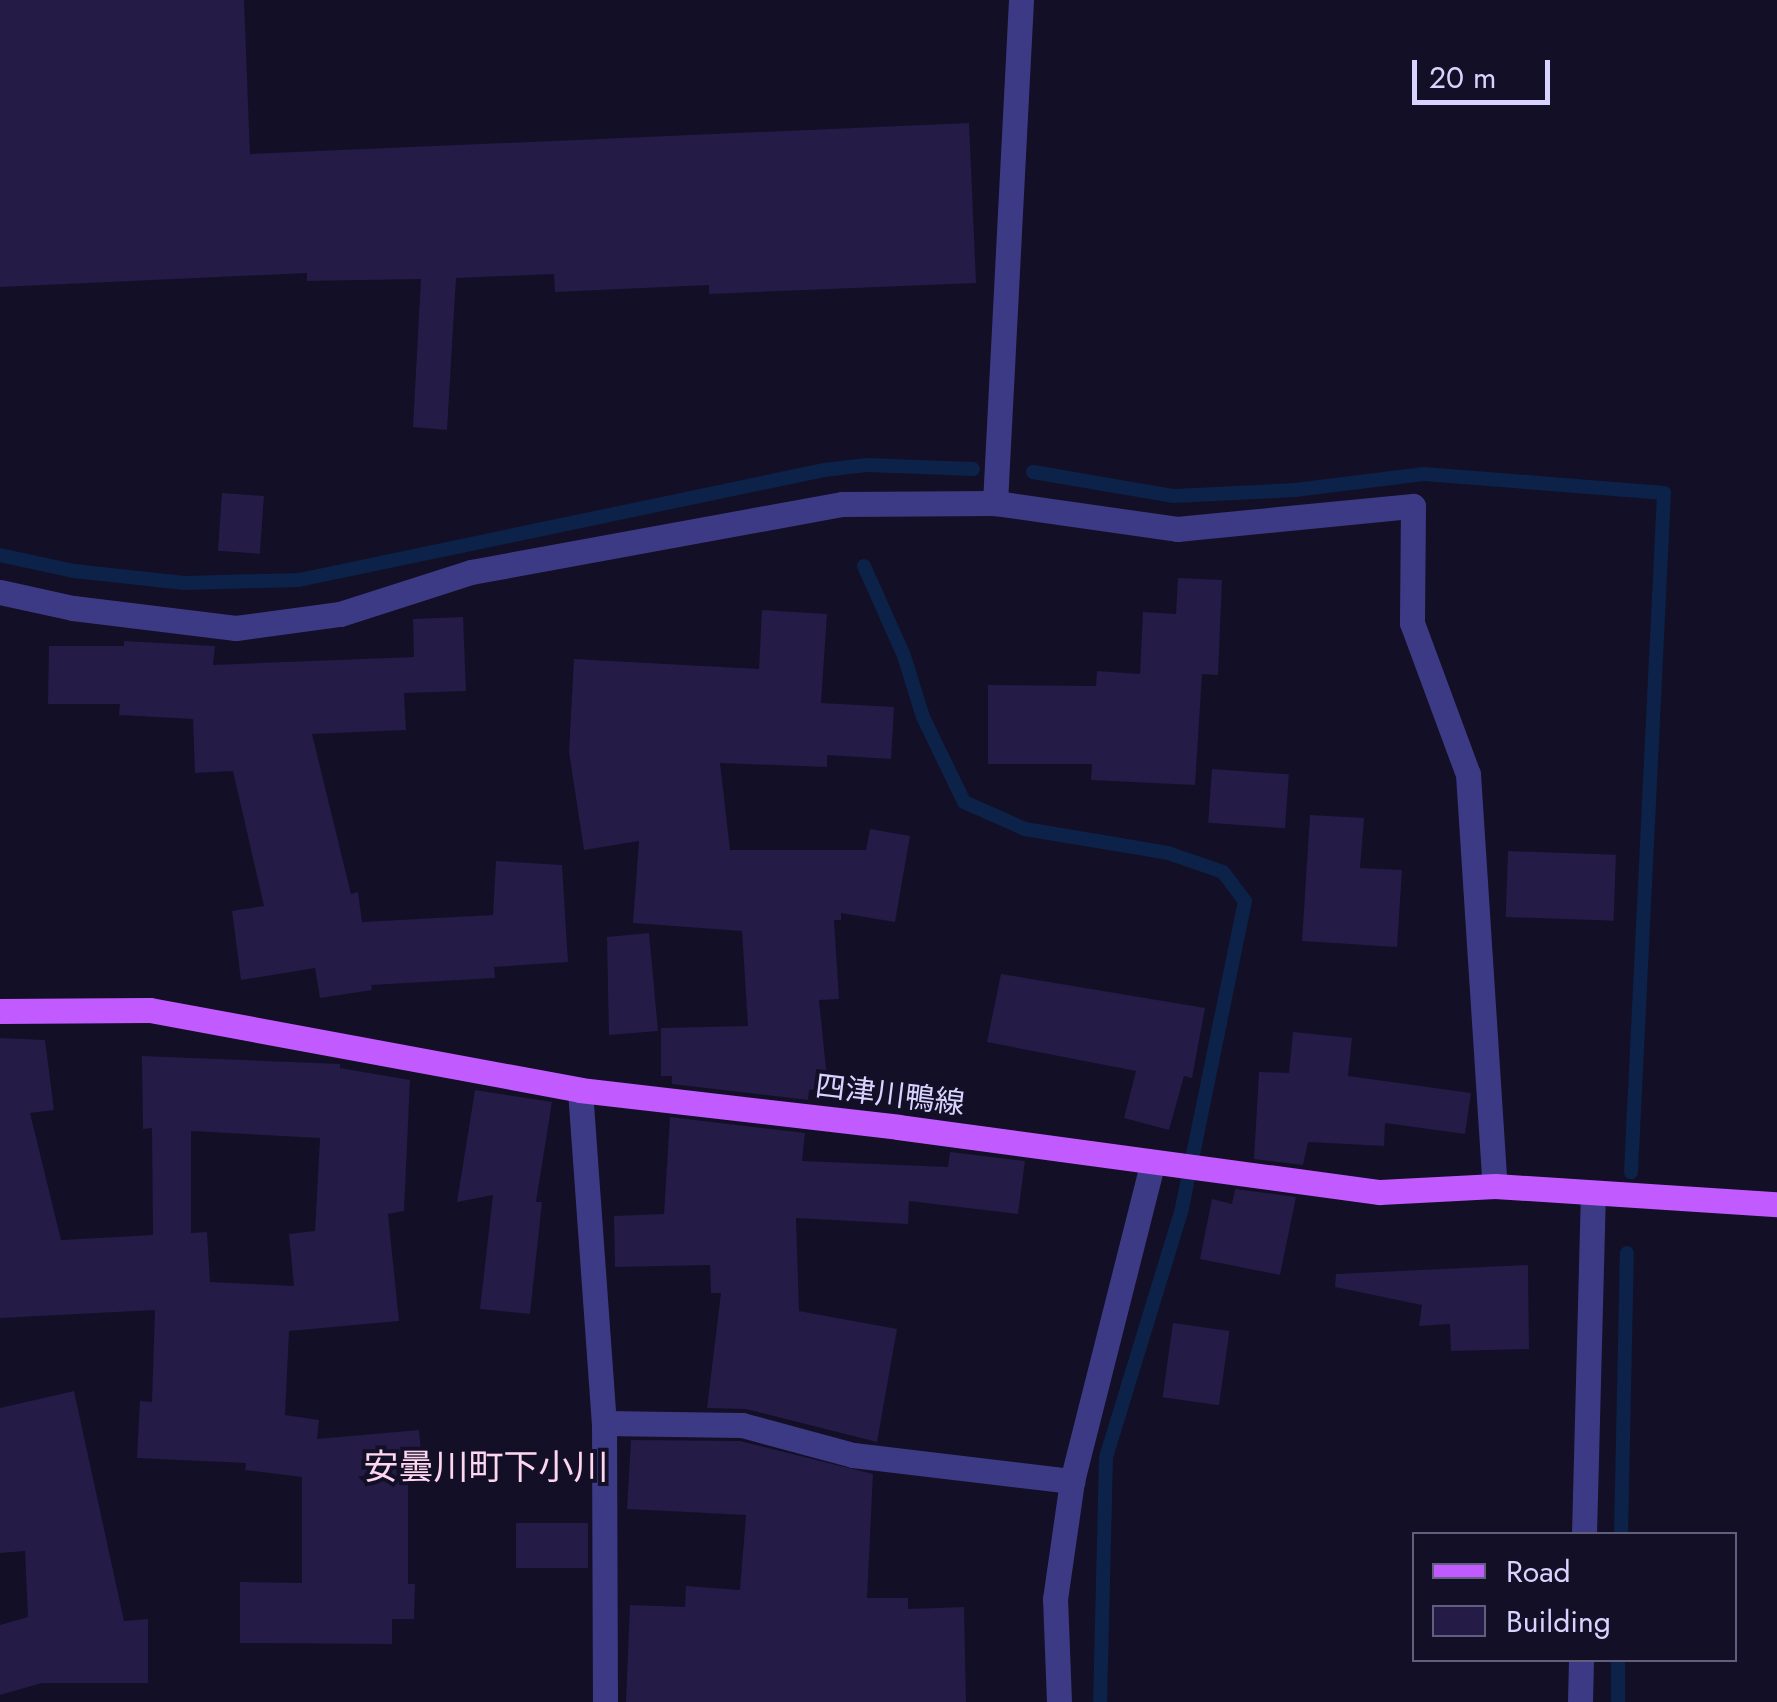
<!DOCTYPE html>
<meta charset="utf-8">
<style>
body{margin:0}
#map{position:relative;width:1777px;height:1702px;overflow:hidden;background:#130f26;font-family:Jost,"Noto Sans JP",sans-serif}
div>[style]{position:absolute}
.stream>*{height:14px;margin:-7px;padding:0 7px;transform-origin:7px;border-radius:7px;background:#0c2248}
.building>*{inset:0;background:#241b47;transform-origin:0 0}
.minor>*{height:25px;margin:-12.5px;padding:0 12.5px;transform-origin:12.5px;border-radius:12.5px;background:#3d3a85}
.major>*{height:25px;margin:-12.5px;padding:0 12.5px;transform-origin:12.5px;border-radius:12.5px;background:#c25bff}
span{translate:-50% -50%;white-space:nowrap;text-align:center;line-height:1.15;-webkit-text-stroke:8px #130f26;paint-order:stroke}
.street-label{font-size:30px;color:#d9d4ff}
.quarter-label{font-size:35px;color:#ffd6f0}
.legend{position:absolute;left:1412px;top:1532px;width:325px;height:130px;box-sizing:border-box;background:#130f26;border:2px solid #625e7d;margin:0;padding:12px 18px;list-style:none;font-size:30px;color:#d9d4ff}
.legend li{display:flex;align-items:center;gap:20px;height:50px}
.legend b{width:50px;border:2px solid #625e7d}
.scale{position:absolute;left:1412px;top:60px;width:138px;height:45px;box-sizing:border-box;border:5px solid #d9d4ff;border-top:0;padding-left:12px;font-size:30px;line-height:35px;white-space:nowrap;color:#d9d4ff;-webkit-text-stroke:8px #130f26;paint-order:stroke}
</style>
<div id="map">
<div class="stream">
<i style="left:1033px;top:472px;width:143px;rotate:9.7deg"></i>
<i style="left:1174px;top:496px;width:121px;rotate:-2.8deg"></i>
<i style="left:1295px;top:490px;width:130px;rotate:-7.1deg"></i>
<i style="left:1424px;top:474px;width:241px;rotate:4.5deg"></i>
<i style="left:1664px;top:493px;width:680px;rotate:92.78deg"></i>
<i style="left:0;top:555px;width:76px;rotate:12.2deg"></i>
<i style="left:74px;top:571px;width:111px;rotate:6.2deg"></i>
<i style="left:184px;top:583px;width:115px;rotate:-1.5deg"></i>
<i style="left:299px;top:580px;width:536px;rotate:-11.83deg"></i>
<i style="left:824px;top:470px;width:43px;rotate:-6.6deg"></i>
<i style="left:867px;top:465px;width:106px;rotate:2.2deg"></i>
<i style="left:864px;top:566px;width:98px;rotate:66deg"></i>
<i style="left:904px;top:656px;width:64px;rotate:72.7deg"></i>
<i style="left:923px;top:717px;width:94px;rotate:64.2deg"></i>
<i style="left:964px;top:802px;width:67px;rotate:23.9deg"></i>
<i style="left:1025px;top:829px;width:145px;rotate:9.5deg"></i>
<i style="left:1168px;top:853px;width:58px;rotate:19.1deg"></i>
<i style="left:1223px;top:872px;width:36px;rotate:53deg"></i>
<i style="left:1245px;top:901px;width:318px;rotate:101.6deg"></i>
<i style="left:1181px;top:1212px;width:257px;rotate:107deg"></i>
<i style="left:1106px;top:1458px;width:244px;rotate:91.4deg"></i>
<i style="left:1621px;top:1534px;width:281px;rotate:-88.8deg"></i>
<i style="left:1618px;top:1702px;width:42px;rotate:-90deg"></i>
</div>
<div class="building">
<i style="clip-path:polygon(0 0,244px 0,250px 154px,969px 123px,976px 283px,709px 294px,709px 285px,555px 292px,554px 274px,456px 278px,447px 430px,413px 427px,421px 279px,307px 281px,307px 273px,0 287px)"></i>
<i style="left:222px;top:493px;width:42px;height:58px;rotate:4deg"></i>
<i style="clip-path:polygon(1178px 578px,1222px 580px,1218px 675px,1202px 674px,1195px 785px,1091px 780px,1092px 764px,988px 764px,988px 685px,1096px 686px,1097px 671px,1140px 674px,1143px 612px,1176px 614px)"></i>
<i style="clip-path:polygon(762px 610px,827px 614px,821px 703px,894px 707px,891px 759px,827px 755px,827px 767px,720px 763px,730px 850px,866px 850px,870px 829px,910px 836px,895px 922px,841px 913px,841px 920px,834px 920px,839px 999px,819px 1000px,828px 1088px,809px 1090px,808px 1100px,672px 1084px,672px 1076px,661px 1076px,661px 1028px,748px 1026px,742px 931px,633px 923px,639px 841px,584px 850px,569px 752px,574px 659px,759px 669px)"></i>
<i style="clip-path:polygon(463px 617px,466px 691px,404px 693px,406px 730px,312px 734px,351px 894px,358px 892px,362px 922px,493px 915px,496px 861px,562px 865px,568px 962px,494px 967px,495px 978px,371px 985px,372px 990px,320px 998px,315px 968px,241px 980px,232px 911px,264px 906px,233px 771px,195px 773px,193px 719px,119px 715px,120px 704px,48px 704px,49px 646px,124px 646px,124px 641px,215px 646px,213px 665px,414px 657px,413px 619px)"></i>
<i style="left:1212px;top:769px;width:77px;height:54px;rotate:4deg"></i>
<i style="clip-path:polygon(1310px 815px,1364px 818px,1360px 868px,1402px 870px,1397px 947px,1302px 941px)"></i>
<i style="left:1508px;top:851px;width:108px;height:66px;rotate:2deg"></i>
<i style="clip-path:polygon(649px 933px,658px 1031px,609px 1035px,607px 937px)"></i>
<i style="clip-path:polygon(1001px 974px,1205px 1008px,1192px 1078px,1184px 1076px,1169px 1130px,1124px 1118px,1136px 1071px,987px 1042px)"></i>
<i style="clip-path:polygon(1293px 1032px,1352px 1038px,1348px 1076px,1471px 1093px,1465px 1134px,1385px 1123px,1384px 1146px,1308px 1142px,1303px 1165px,1254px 1159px,1259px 1072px,1289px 1073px)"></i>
<i style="clip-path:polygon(evenodd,0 1038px,45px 1040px,54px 1110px,30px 1113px,61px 1240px,153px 1235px,152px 1128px,143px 1129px,142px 1056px,340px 1064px,340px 1068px,410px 1080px,404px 1211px,388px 1214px,399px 1321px,289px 1331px,285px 1415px,319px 1420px,317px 1439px,419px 1430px,423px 1475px,408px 1477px,408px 1584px,415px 1584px,414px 1619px,392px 1619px,392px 1644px,240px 1643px,240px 1582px,302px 1583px,302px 1477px,245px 1470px,246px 1463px,137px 1458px,140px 1401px,152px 1402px,155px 1310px,0 1318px,0 1038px,191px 1131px,320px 1138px,315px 1231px,289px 1234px,294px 1286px,210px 1282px,207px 1232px,191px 1233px,191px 1131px)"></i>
<i style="clip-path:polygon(475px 1090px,552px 1102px,536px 1202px,542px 1202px,530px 1314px,480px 1309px,493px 1195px,457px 1202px)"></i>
<i style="clip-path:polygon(670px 1117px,805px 1133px,802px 1161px,948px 1167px,950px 1152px,1025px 1161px,1018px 1214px,909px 1201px,908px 1224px,796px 1218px,799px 1311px,897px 1329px,877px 1442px,746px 1409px,707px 1408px,721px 1293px,711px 1293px,710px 1265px,615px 1267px,614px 1216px,664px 1214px)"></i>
<i style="clip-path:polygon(1235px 1189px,1296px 1197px,1280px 1275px,1200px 1259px,1212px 1199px,1232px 1204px)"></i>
<i style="clip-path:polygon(1528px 1265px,1529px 1349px,1451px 1351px,1450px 1324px,1419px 1326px,1422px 1305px,1335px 1287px,1336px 1274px)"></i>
<i style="left:1173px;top:1323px;width:57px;height:75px;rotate:8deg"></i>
<i style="clip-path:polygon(74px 1391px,124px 1621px,148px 1619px,148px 1683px,42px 1683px,0 1695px,0 1625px,28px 1617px,25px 1551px,0 1553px,0 1408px)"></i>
<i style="clip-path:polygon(631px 1440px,740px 1441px,873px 1474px,867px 1598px,908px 1598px,908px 1609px,964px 1607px,966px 1702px,626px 1702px,630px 1605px,685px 1607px,686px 1586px,740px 1590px,746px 1515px,627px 1509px)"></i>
<i style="left:516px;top:1523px;width:72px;height:45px"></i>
</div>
<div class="minor">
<i style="left:1021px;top:0;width:504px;rotate:92.96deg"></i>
<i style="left:995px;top:503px;width:184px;rotate:8.1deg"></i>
<i style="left:1177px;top:529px;width:237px;rotate:-5.6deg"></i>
<i style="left:1413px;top:506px;width:117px;rotate:90.5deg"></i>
<i style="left:1412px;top:623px;width:161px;rotate:69.7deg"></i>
<i style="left:1468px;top:774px;width:413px;rotate:86.3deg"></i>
<i style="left:0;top:592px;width:75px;rotate:12.4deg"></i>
<i style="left:73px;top:608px;width:164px;rotate:7deg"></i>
<i style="left:236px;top:628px;width:105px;rotate:-7.7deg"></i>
<i style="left:340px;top:614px;width:138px;rotate:-17.8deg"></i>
<i style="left:471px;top:572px;width:377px;rotate:-10.4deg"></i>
<i style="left:842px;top:504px;width:153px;rotate:-0.4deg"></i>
<i style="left:580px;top:1090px;width:334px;rotate:85.9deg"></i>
<i style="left:604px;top:1423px;width:279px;rotate:89.8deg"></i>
<i style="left:604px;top:1423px;width:138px;rotate:0.8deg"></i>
<i style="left:742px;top:1425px;width:115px;rotate:15.1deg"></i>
<i style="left:853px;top:1455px;width:221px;rotate:6.8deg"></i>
<i style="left:1072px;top:1481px;width:326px;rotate:-75.8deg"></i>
<i style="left:1584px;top:1534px;width:340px;rotate:-88.5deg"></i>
<i style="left:1059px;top:1702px;width:103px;rotate:-92.2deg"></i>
<i style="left:1055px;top:1599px;width:119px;rotate:-81.8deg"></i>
<i style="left:1580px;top:1702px;width:42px;rotate:-88.6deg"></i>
</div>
<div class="major">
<i style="left:0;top:1011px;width:150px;rotate:-0.4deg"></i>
<i style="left:150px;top:1010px;width:437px;rotate:10.5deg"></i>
<i style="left:580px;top:1090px;width:320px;rotate:6.6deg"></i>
<i style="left:898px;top:1127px;width:486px;rotate:7.7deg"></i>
<i style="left:1380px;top:1192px;width:115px;rotate:-3deg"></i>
<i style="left:1495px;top:1186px;width:283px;rotate:3.7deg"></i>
</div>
<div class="street-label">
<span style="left:890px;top:1095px;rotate:7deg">四津川鴨線</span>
</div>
<div class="quarter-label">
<span style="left:486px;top:1467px">安曇川町下小川</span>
</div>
<ul class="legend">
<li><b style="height:12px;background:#c25bff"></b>Road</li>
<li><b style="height:28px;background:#241b47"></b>Building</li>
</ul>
<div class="scale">20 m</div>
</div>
